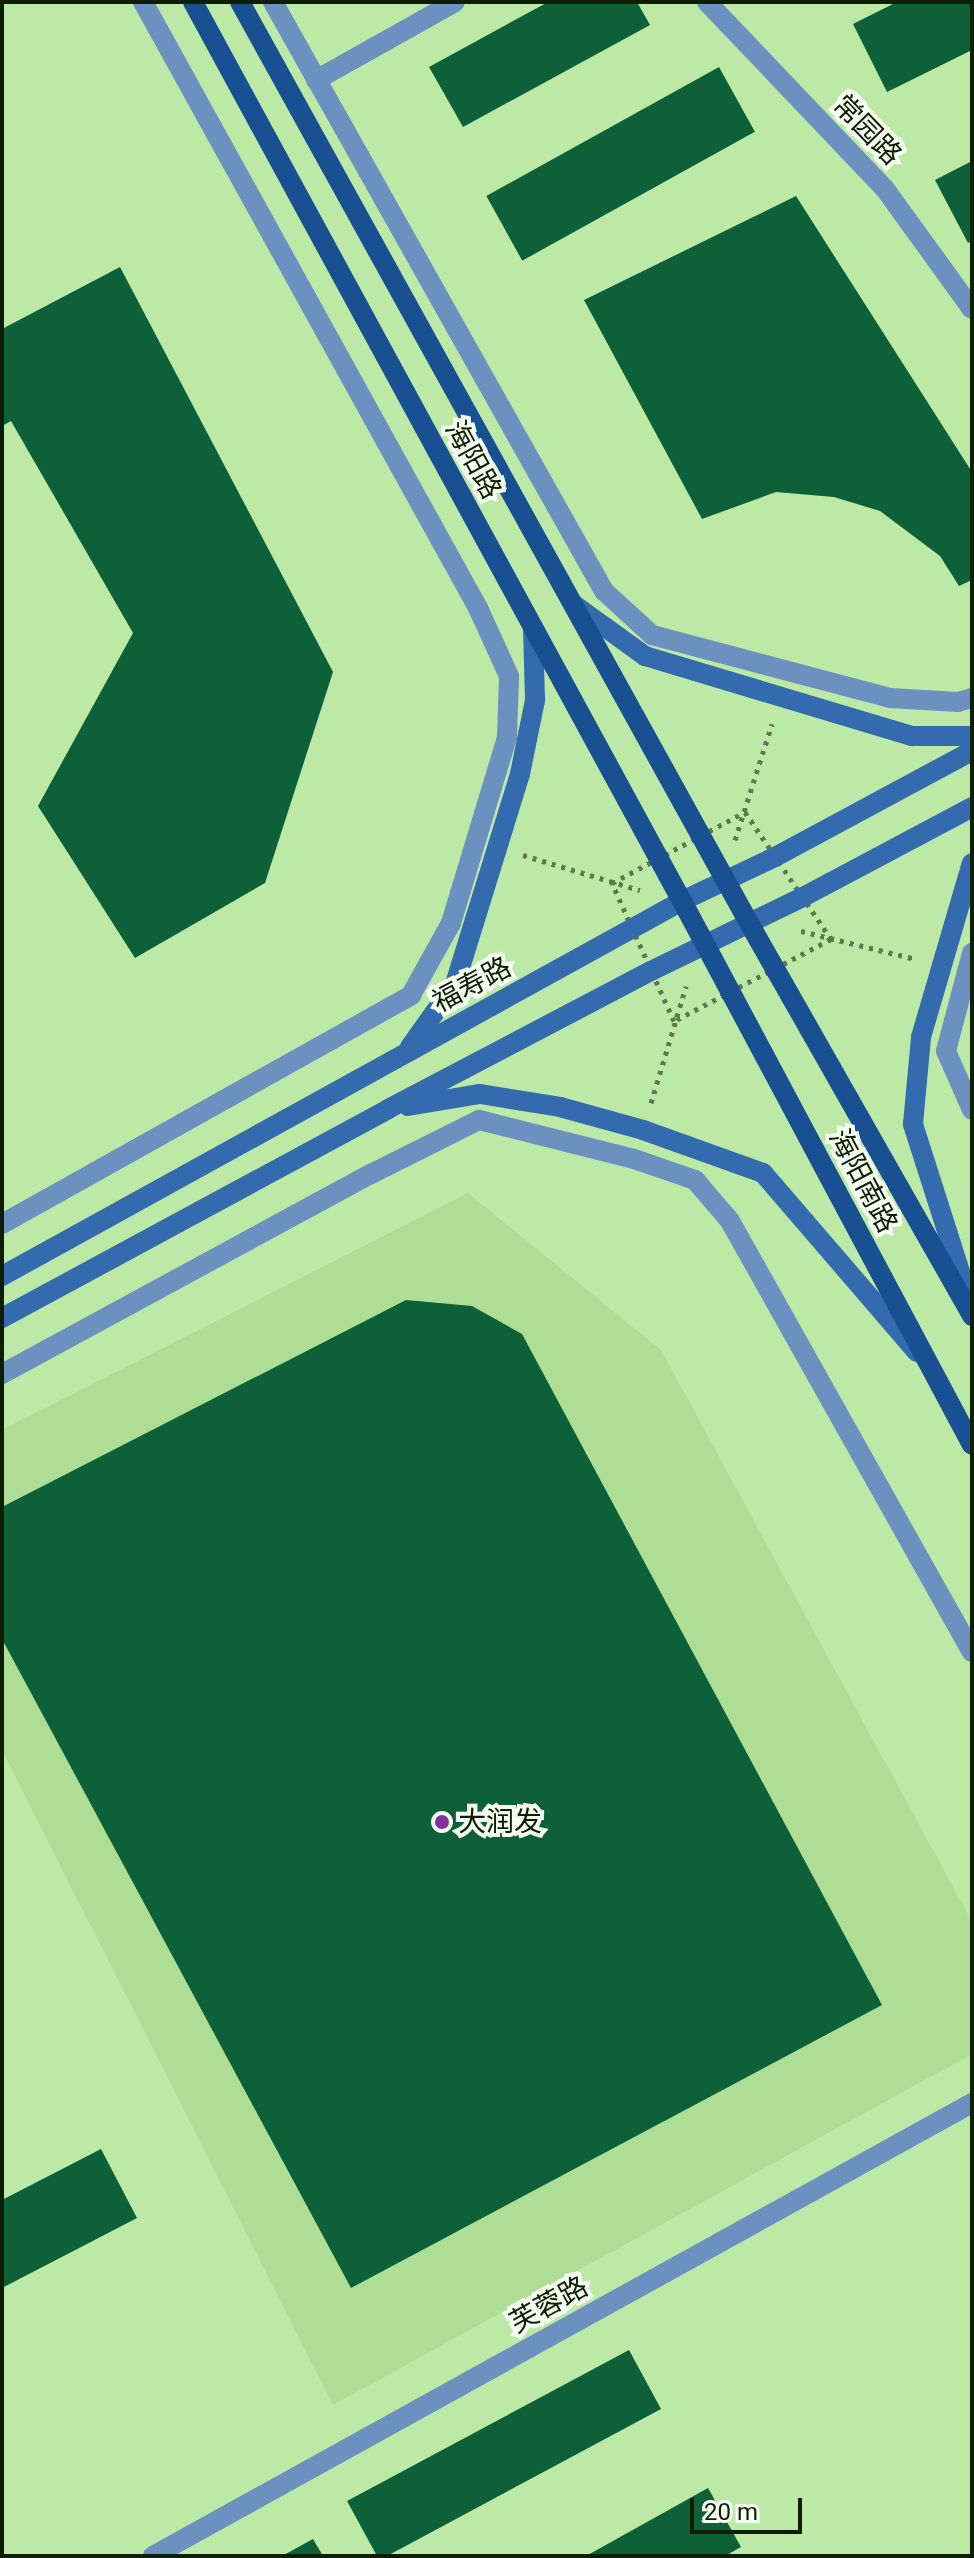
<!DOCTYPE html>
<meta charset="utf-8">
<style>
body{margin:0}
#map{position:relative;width:974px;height:2558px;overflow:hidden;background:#bde9a6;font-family:Roboto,"Noto Sans SC",sans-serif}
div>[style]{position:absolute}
.built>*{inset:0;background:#aede95}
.building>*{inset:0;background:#0e6038;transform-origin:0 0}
.path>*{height:5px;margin-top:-2.5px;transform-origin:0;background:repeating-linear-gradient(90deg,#5d7a4e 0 4px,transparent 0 10px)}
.minor>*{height:20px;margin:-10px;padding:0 10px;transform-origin:10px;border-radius:10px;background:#6c90bf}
.tertiary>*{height:20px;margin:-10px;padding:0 10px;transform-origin:10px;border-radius:10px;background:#6c90bf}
.secondary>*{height:20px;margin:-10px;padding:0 10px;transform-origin:10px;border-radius:10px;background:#346baf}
.primary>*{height:20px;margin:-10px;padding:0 10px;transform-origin:10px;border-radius:10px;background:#185092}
.dots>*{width:22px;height:22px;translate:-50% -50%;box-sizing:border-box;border:4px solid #f5fef1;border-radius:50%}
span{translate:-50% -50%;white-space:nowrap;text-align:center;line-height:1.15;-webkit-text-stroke:8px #f5fef1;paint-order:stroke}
.street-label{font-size:28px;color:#0e1e05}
.poi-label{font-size:28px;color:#0e1e05}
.left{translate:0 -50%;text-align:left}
.frame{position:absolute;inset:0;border:4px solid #0e1e05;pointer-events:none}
.scale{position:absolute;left:690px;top:2498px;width:112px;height:36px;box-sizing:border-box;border:4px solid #0e1e05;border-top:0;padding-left:10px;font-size:24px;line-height:28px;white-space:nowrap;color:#0e1e05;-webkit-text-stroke:6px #f5fef1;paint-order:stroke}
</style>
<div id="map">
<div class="built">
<i style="clip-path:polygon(468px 1193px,661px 1350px,972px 1922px,972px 2054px,333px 2405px,2px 1750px,2px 1430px)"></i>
</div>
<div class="building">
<i style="clip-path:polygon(548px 2px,637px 2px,650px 25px,463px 127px,429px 67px)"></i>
<i style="clip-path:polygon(897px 2px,972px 2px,972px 50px,887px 92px,853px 24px)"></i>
<i style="left:719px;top:67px;width:74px;height:266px;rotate:61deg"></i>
<i style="clip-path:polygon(972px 161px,972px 241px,968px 243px,935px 180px)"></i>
<i style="clip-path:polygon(796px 196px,972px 472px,972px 580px,959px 586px,940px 556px,880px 511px,834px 497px,776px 492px,702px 519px,584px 300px)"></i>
<i style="clip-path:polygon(120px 267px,333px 672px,265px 883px,135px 958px,38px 806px,133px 633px,11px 421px,2px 426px,2px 329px)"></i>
<i style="clip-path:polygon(406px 1300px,472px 1306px,522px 1334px,882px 2005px,351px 2288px,2px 1639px,2px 1507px)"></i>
<i style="clip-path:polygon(101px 2149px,137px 2218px,2px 2288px,2px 2200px)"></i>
<i style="clip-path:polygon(629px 2350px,661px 2409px,387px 2556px,377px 2556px,347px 2501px)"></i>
<i style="clip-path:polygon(708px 2488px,741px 2547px,725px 2556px,586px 2556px)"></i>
<i style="clip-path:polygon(313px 2539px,323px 2556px,282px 2556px)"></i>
</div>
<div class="path">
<i style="left:745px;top:812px;width:153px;rotate:55.9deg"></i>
<i style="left:831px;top:939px;width:177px;rotate:152.4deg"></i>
<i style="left:674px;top:1021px;width:151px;rotate:-114.2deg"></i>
<i style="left:612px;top:883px;width:151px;rotate:-28.1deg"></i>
<i style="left:735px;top:840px;width:122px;rotate:-72.3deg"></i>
<i style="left:523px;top:855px;width:122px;rotate:16.7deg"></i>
<i style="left:801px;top:931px;width:118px;rotate:13.7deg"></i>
<i style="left:651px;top:1103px;width:122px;rotate:-73.3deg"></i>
</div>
<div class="minor">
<i style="left:273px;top:2px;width:676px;rotate:60.67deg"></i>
<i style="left:604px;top:591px;width:65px;rotate:42.5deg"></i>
<i style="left:652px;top:635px;width:246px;rotate:14.8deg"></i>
<i style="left:890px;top:698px;width:68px;rotate:3.4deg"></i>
<i style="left:958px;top:702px;width:15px;rotate:-16deg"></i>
<i style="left:707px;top:2px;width:258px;rotate:46.4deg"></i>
<i style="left:885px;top:189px;width:148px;rotate:54.1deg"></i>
<i style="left:316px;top:80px;width:159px;rotate:-29.3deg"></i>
<i style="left:972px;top:953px;width:101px;rotate:104.9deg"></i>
<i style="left:946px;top:1051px;width:64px;rotate:66.2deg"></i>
<i style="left:2px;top:1224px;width:469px;rotate:-29.2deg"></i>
<i style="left:411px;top:995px;width:82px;rotate:-60.9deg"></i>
<i style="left:451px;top:923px;width:194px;rotate:-73.2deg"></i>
<i style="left:507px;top:737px;width:61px;rotate:-88.1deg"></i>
<i style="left:509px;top:676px;width:75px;rotate:-114.5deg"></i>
<i style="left:478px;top:608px;width:692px;rotate:-118.93deg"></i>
<i style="left:2px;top:1374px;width:420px;rotate:-28.5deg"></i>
<i style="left:371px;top:1174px;width:121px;rotate:-26.6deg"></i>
<i style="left:479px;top:1120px;width:160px;rotate:14.1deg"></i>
<i style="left:634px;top:1159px;width:65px;rotate:19deg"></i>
<i style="left:695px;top:1180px;width:54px;rotate:49.5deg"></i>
<i style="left:730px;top:1221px;width:494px;rotate:60.7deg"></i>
</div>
<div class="tertiary">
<i style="left:153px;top:2556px;width:936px;rotate:-28.95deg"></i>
</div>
<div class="secondary">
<i style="left:573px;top:604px;width:89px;rotate:35.8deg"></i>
<i style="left:645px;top:656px;width:279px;rotate:16.7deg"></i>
<i style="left:912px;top:736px;width:60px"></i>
<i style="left:410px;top:1047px;width:77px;rotate:-54.5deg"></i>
<i style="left:455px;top:984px;width:220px;rotate:-72.8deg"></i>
<i style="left:520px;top:774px;width:76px;rotate:-78.5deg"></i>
<i style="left:535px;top:700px;width:71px;rotate:-91.6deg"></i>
<i style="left:408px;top:1106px;width:73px;rotate:-9.5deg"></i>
<i style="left:480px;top:1094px;width:81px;rotate:9.2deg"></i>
<i style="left:560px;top:1107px;width:86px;rotate:15.5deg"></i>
<i style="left:643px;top:1130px;width:127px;rotate:19.7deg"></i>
<i style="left:763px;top:1173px;width:236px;rotate:49.3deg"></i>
<i style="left:2px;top:1276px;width:777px;rotate:-28.88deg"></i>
<i style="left:682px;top:901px;width:103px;rotate:-25.3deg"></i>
<i style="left:775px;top:857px;width:224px;rotate:-28.3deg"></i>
<i style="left:970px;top:1303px;width:188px;rotate:-107.7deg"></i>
<i style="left:913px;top:1124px;width:87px;rotate:-84.7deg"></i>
<i style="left:921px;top:1037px;width:181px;rotate:-73.7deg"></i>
<i style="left:2px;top:1318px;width:439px;rotate:-28.4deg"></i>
<i style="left:388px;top:1109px;width:297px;rotate:-27.7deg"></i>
<i style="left:651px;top:971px;width:169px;rotate:-26deg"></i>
<i style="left:803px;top:897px;width:191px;rotate:-28deg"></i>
</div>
<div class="primary">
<i style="left:193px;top:2px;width:1023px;rotate:61.46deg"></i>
<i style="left:682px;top:901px;width:616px;rotate:61.94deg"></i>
<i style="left:240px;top:2px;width:1052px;rotate:61.07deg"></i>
<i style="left:749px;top:923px;width:452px;rotate:60.4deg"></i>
</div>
<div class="dots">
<i style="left:442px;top:1822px;background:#8231a1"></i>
</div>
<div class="street-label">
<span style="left:867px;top:130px;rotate:46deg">常园路</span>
<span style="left:473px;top:460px;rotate:61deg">海阳路</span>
<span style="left:472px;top:985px;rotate:-28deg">福寿路</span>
<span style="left:863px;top:1181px;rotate:62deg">海阳南路</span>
<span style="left:549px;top:2305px;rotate:-29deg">芙蓉路</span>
</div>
<div class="poi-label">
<span class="left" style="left:458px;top:1822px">大润发</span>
</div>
<div class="frame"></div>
<div class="scale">20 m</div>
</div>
